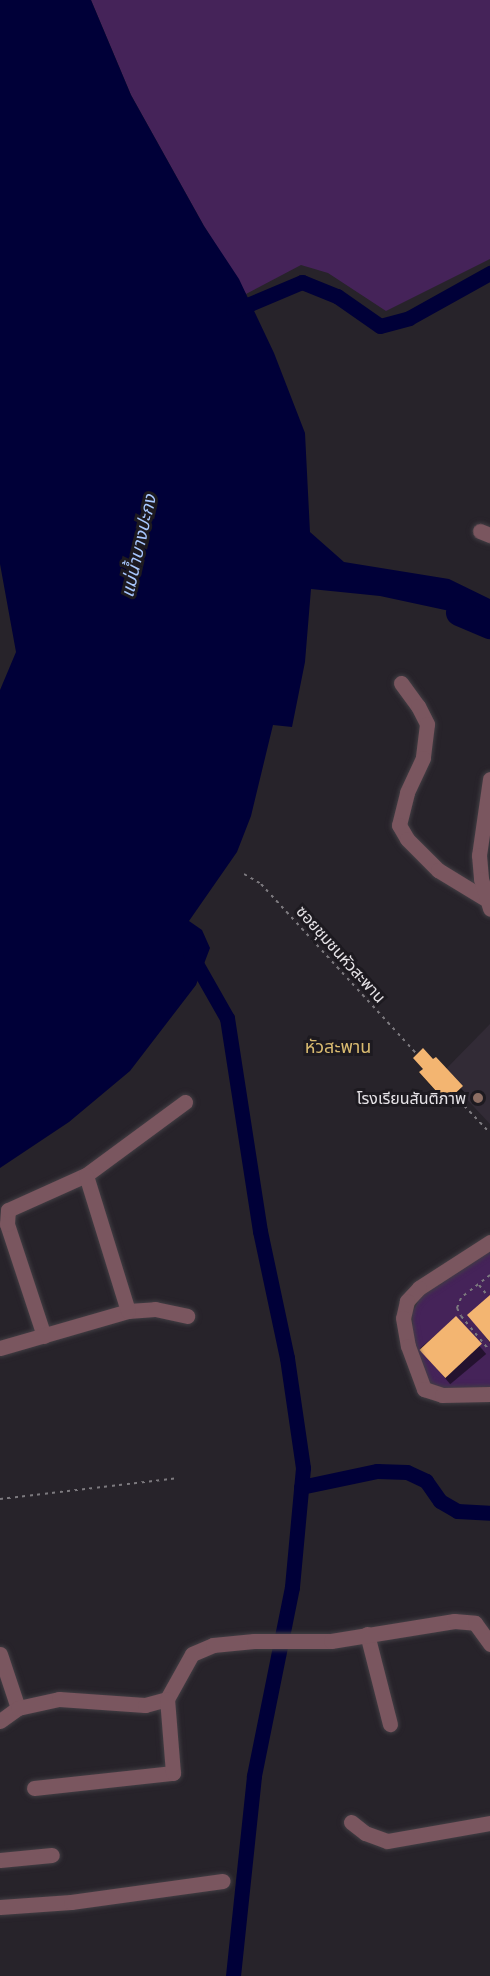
<!DOCTYPE html>
<meta charset="utf-8">
<style>
body{margin:0}
#map{position:relative;width:490px;height:1976px;overflow:hidden;background:#27232a;font-family:Lato,"Noto Sans Thai",sans-serif}
div>[style]{position:absolute}
.built>*{inset:0;background:#322b36}
.green>*{inset:0;background:#452359}
.water>*{inset:0;background:#000038}
.shadow>*{inset:0;background:#0007;transform-origin:0 0}
.canal>*{height:15px;margin:-7.5px;padding:0 7.5px;transform-origin:7.5px;border-radius:7.5px;background:#000038}
.river>*{height:26px;margin:-13px;padding:0 13px;transform-origin:13px;border-radius:13px;background:#000038}
.building>*{inset:0;background:#f3b571;transform-origin:0 0}
.path>*{height:2px;margin-top:-1px;transform-origin:0;background:repeating-linear-gradient(90deg,#7c797e 0 3px,transparent 0 7.5px)}
.roads{filter:drop-shadow(0 0 2px #423e44) drop-shadow(0 0 2px #423e44)}
.minor>*{height:15px;margin:-7.5px;padding:0 7.5px;transform-origin:7.5px;border-radius:7.5px;background:#7a565f}
.dots>*{width:16px;height:16px;translate:-50% -50%;box-sizing:border-box;border:3px solid #1d1a20;border-radius:50%}
span{translate:-50% -50%;white-space:nowrap;text-align:center;line-height:1.15;-webkit-text-stroke:6px #1d1a20;paint-order:stroke}
.street-label{font-size:16px;color:#e6e3e7}
.poi-label{font-size:16px;color:#e6e3e7}
.right{translate:-100% -50%;text-align:right}
.water-label{font-size:18px;color:#a8c7fe;font-style:italic}
.neighbourhood-label{font-size:18px;color:#d9bb70}
</style>
<div id="map">
<div class="built">
<i style="clip-path:polygon(490px 1024px,490px 1124px,442px 1073px)"></i>
</div>
<div class="green">
<i style="clip-path:polygon(91px 0,490px 0,490px 259px,386px 311px,328px 273px,301px 265px,246px 294px,204px 226px,131px 95px)"></i>
<i style="clip-path:polygon(490px 1247px,490px 1389px,442px 1391px,430px 1387px,413px 1341px,412px 1313px,422px 1294px)"></i>
</div>
<div class="water">
<i style="clip-path:polygon(0 0,91px 0,131px 95px,204px 226px,239px 279px,274px 353px,305px 433px,310px 532px,344px 562px,449px 579px,490px 599px,490px 626px,459px 613px,380px 596px,311px 589px,305px 662px,292px 727px,273px 725px,251px 816px,237px 852px,189px 921px,202px 930px,210px 948px,196px 985px,130px 1071px,69px 1122px,0 1168px,0 690px,16px 652px,0 564px)"></i>
</div>
<div class="shadow">
<i style="clip-path:polygon(415px 1058px,433px 1061px,436px 1059px,466px 1094px,451px 1108px,425px 1079px,421px 1073px,424px 1070px)"></i>
<i style="clip-path:polygon(490px 1297px,490px 1343px,469px 1315px)"></i>
<i style="left:456px;top:1318px;width:47px;height:47px;rotate:50deg"></i>
</div>
<div class="canal">
<i style="left:233px;top:311px;width:75px;rotate:-22.8deg"></i>
<i style="left:302px;top:282px;width:38px;rotate:22deg"></i>
<i style="left:337px;top:296px;width:52px;rotate:34.9deg"></i>
<i style="left:380px;top:326px;width:30px;rotate:-15deg"></i>
<i style="left:409px;top:318px;width:93px;rotate:-29.1deg"></i>
<i style="left:190px;top:953px;width:75px;rotate:60.4deg"></i>
<i style="left:227px;top:1018px;width:216px;rotate:81.2deg"></i>
<i style="left:260px;top:1231px;width:130px;rotate:78deg"></i>
<i style="left:287px;top:1358px;width:111px;rotate:81.7deg"></i>
<i style="left:303px;top:1468px;width:120px;rotate:95.3deg"></i>
<i style="left:292px;top:1587px;width:193px;rotate:101.4deg"></i>
<i style="left:254px;top:1776px;width:201px;rotate:96deg"></i>
<i style="left:301px;top:1487px;width:78px;rotate:-11.9deg"></i>
<i style="left:377px;top:1471px;width:30px;rotate:2deg"></i>
<i style="left:407px;top:1472px;width:21px;rotate:25deg"></i>
<i style="left:426px;top:1481px;width:24px;rotate:55deg"></i>
<i style="left:440px;top:1501px;width:20px;rotate:30deg"></i>
<i style="left:457px;top:1511px;width:33px;rotate:3deg"></i>
</div>
<div class="river">
<i style="left:459px;top:613px;width:34px;rotate:23deg"></i>
</div>
<div class="building">
<i style="clip-path:polygon(423px 1048px,433px 1059px,436px 1057px,463px 1086px,446px 1102px,419px 1072px,423px 1069px,413px 1058px)"></i>
<i style="clip-path:polygon(490px 1295px,490px 1342px,467px 1315px)"></i>
<i style="left:456px;top:1316px;width:38px;height:50px;rotate:47deg"></i>
</div>
<div class="path">
<i style="left:244px;top:874px;width:20px;rotate:30deg"></i>
<i style="left:261px;top:884px;width:231px;rotate:47.5deg"></i>
<i style="left:454px;top:1095px;width:52px;rotate:46.5deg"></i>
<i style="left:490px;top:1275px;width:37px;rotate:142deg"></i>
<i style="left:461px;top:1298px;width:11px;rotate:112deg"></i>
<i style="left:457px;top:1308px;width:9px;rotate:63deg"></i>
<i style="left:461px;top:1316px;width:45px;rotate:50.4deg"></i>
<i style="left:479px;top:1285px;width:14px;rotate:51deg"></i>
<i style="left:0;top:1499px;width:180px;rotate:-6.7deg"></i>
</div>
<div class="roads">
<div class="minor">
<i style="left:480px;top:531px;width:11px;rotate:22deg"></i>
<i style="left:401px;top:683px;width:29px;rotate:54deg"></i>
<i style="left:418px;top:706px;width:20px;rotate:63deg"></i>
<i style="left:427px;top:724px;width:34px;rotate:97deg"></i>
<i style="left:423px;top:758px;width:38px;rotate:115deg"></i>
<i style="left:407px;top:793px;width:33px;rotate:104deg"></i>
<i style="left:399px;top:825px;width:16px;rotate:60deg"></i>
<i style="left:407px;top:839px;width:44px;rotate:45deg"></i>
<i style="left:438px;top:870px;width:54px;rotate:31.3deg"></i>
<i style="left:490px;top:779px;width:77px;rotate:98.2deg"></i>
<i style="left:479px;top:855px;width:24px;rotate:85deg"></i>
<i style="left:481px;top:879px;width:31px;rotate:73deg"></i>
<i style="left:490px;top:1242px;width:85px;rotate:147.1deg"></i>
<i style="left:419px;top:1288px;width:18px;rotate:133deg"></i>
<i style="left:407px;top:1301px;width:17px;rotate:103deg"></i>
<i style="left:403px;top:1318px;width:28px;rotate:80deg"></i>
<i style="left:408px;top:1346px;width:46px;rotate:69.6deg"></i>
<i style="left:424px;top:1389px;width:19px;rotate:18deg"></i>
<i style="left:442px;top:1395px;width:48px;rotate:-1.2deg"></i>
<i style="left:128px;top:1311px;width:27px;rotate:-4deg"></i>
<i style="left:155px;top:1309px;width:33px;rotate:12deg"></i>
<i style="left:44px;top:1336px;width:118px;rotate:-108.3deg"></i>
<i style="left:7px;top:1224px;width:14px;rotate:-86deg"></i>
<i style="left:8px;top:1210px;width:85px;rotate:-24.2deg"></i>
<i style="left:86px;top:1175px;width:123px;rotate:-36.4deg"></i>
<i style="left:0;top:1348px;width:133px;rotate:-16.1deg"></i>
<i style="left:128px;top:1311px;width:142px;rotate:-107.2deg"></i>
<i style="left:367px;top:1634px;width:93px;rotate:75.7deg"></i>
<i style="left:0;top:1654px;width:57px;rotate:71.6deg"></i>
<i style="left:0;top:1721px;width:22px;rotate:-36deg"></i>
<i style="left:18px;top:1708px;width:42px;rotate:-12.4deg"></i>
<i style="left:59px;top:1699px;width:86px;rotate:4deg"></i>
<i style="left:145px;top:1705px;width:23px;rotate:-15deg"></i>
<i style="left:167px;top:1699px;width:51px;rotate:-60.9deg"></i>
<i style="left:192px;top:1654px;width:23px;rotate:-23deg"></i>
<i style="left:213px;top:1645px;width:41px;rotate:-5.6deg"></i>
<i style="left:254px;top:1641px;width:77px"></i>
<i style="left:331px;top:1641px;width:125px;rotate:-9.2deg"></i>
<i style="left:454px;top:1621px;width:21px;rotate:5deg"></i>
<i style="left:475px;top:1623px;width:26px;rotate:54deg"></i>
<i style="left:34px;top:1788px;width:140px;rotate:-6.2deg"></i>
<i style="left:173px;top:1773px;width:74px;rotate:-94.6deg"></i>
<i style="left:351px;top:1822px;width:18px;rotate:38deg"></i>
<i style="left:365px;top:1833px;width:23px;rotate:20deg"></i>
<i style="left:387px;top:1841px;width:105px;rotate:-9.9deg"></i>
<i style="left:0;top:1860px;width:52px;rotate:-5.5deg"></i>
<i style="left:0;top:1907px;width:71px;rotate:-4deg"></i>
<i style="left:71px;top:1902px;width:153px;rotate:-7.9deg"></i>
</div>
</div>
<div class="dots">
<i style="left:478px;top:1098px;background:#8d6e63"></i>
</div>
<div class="street-label">
<span style="left:341px;top:954px;rotate:48deg">ซอยชุมชนหัวสะพาน</span>
</div>
<div class="poi-label">
<span class="right" style="left:466px;top:1098px">โรงเรียนสันติภาพ</span>
</div>
<div class="water-label">
<span style="left:138px;top:546px;rotate:-77deg">แม่น้ำบางปะกง</span>
</div>
<div class="neighbourhood-label">
<span style="left:338px;top:1046px">หัวสะพาน</span>
</div>
</div>
